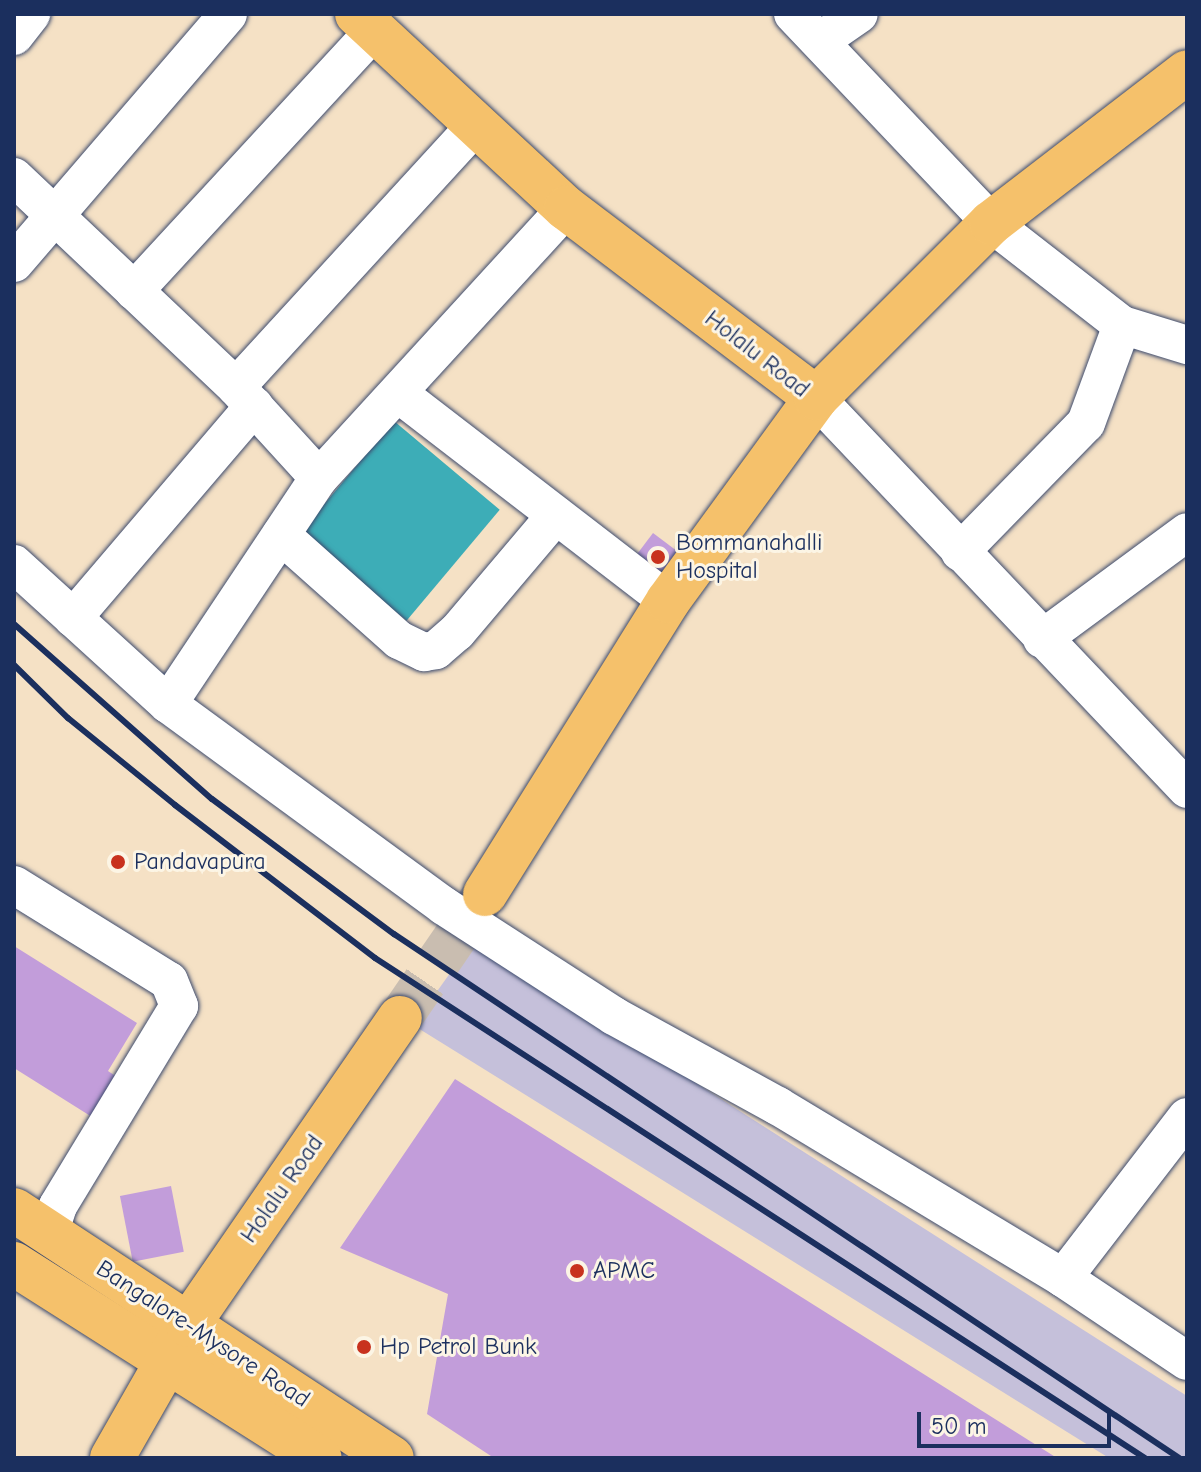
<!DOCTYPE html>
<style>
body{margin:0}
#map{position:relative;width:1201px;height:1472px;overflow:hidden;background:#f5e1c5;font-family:"Comic Neue",sans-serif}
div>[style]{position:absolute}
.industrial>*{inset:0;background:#c5c0da}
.water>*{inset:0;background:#3dadb7;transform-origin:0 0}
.building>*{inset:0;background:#c29dda;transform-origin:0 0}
.major-tunnel>*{height:44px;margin-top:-22px;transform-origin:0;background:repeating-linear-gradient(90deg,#c9bdb0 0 44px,transparent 0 66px)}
.roads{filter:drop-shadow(0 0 2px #3c4a6d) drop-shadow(0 0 2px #3c4a6d)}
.minor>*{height:38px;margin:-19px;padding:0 19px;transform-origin:19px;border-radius:19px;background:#fff}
.major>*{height:44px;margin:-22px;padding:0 22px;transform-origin:22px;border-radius:22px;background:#f5c16b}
.rail>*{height:6px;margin:-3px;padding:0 3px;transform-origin:3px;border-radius:3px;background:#1b2f5e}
.dots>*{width:22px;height:22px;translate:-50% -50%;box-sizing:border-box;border:4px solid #fcf5e5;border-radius:50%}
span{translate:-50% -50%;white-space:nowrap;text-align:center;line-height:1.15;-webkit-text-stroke:6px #fcf5e5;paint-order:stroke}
.street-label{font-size:24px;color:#1b2f5e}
.poi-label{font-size:24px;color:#1b2f5e}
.left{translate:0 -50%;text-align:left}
.frame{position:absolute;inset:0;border:16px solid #1b2f5e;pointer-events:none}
.scale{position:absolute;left:917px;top:1412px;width:194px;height:36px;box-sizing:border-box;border:4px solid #1b2f5e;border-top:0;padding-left:10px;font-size:24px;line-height:28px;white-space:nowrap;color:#1b2f5e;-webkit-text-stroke:6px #fcf5e5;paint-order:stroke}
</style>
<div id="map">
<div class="industrial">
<i style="clip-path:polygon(473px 941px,1187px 1396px,1187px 1458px,1109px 1458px,413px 1025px)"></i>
</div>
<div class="water">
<i style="left:394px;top:421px;width:138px;height:145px;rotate:40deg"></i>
</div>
<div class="building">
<i style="left:653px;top:533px;width:35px;height:37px;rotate:37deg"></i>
<i style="clip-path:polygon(14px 946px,137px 1023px,108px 1071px,117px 1077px,92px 1117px,14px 1068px)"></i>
<i style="clip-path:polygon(455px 1079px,1057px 1458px,494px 1458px,427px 1414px,448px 1294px,340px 1248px)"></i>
<i style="left:171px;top:1186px;width:67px;height:52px;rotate:79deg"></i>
</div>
<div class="major-tunnel">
<i style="left:400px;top:1018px;width:150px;rotate:-55.6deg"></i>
</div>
<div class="roads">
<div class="minor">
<i style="left:793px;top:14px;width:288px;rotate:46.5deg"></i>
<i style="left:991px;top:223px;width:166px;rotate:37.9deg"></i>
<i style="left:1122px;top:325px;width:68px;rotate:17.1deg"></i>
<i style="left:14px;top:36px;width:28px;rotate:-52deg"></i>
<i style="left:820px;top:41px;width:47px;rotate:-34.7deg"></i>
<i style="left:14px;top:177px;width:306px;rotate:43.4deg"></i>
<i style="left:236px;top:387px;width:123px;rotate:47.6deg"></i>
<i style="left:14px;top:263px;width:328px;rotate:-49.3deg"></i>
<i style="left:134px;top:291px;width:354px;rotate:-47.3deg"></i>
<i style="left:236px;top:387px;width:355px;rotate:-47.5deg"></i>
<i style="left:399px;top:394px;width:339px;rotate:37.6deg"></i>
<i style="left:816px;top:398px;width:539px;rotate:46.5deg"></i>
<i style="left:281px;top:535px;width:158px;rotate:41.7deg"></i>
<i style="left:399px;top:640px;width:28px;rotate:26deg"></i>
<i style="left:424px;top:652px;width:12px;rotate:-9deg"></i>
<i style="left:436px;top:650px;width:28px;rotate:-41deg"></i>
<i style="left:457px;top:632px;width:153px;rotate:-49.8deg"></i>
<i style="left:960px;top:552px;width:180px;rotate:-45.7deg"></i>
<i style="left:1086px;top:423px;width:104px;rotate:-69.8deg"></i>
<i style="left:14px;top:564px;width:208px;rotate:42.3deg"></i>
<i style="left:168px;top:704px;width:342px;rotate:36.2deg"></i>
<i style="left:444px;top:906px;width:202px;rotate:32.9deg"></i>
<i style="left:614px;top:1016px;width:187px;rotate:28.8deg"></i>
<i style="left:778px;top:1106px;width:333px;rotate:31.1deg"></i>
<i style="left:1063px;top:1278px;width:149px;rotate:33.8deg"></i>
<i style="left:73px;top:618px;width:279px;rotate:-49.5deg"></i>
<i style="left:1042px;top:639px;width:180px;rotate:-36.4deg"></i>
<i style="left:168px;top:704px;width:272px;rotate:-56.3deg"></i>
<i style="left:319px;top:478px;width:366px;rotate:-47.5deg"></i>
<i style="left:14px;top:885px;width:182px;rotate:31.8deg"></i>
<i style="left:169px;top:981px;width:27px;rotate:68deg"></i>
<i style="left:179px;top:1006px;width:234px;rotate:121.2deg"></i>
<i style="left:58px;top:1206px;width:28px;rotate:108deg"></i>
<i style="left:1063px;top:1278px;width:203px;rotate:-52.4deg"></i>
</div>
<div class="major">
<i style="left:357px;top:14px;width:285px;rotate:42.9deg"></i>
<i style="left:566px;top:208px;width:314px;rotate:37.2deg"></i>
<i style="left:485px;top:894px;width:345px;rotate:-58deg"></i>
<i style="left:668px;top:601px;width:251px;rotate:-53.9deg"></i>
<i style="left:816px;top:398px;width:247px;rotate:-45deg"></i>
<i style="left:991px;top:223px;width:247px;rotate:-37.6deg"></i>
<i style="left:14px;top:1210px;width:452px;rotate:33.3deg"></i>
<i style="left:14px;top:1264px;width:362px;rotate:32.4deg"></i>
<i style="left:112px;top:1458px;width:153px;rotate:-60.3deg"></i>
<i style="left:188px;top:1325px;width:373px;rotate:-55.4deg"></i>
</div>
</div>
<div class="rail">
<i style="left:14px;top:624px;width:264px;rotate:41.5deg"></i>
<i style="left:212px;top:799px;width:227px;rotate:36.6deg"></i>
<i style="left:394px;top:934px;width:944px;rotate:33.72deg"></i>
<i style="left:14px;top:665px;width:76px;rotate:44.5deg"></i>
<i style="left:68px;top:718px;width:138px;rotate:39.1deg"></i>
<i style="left:175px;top:805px;width:252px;rotate:37.4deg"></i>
<i style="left:375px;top:958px;width:918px;rotate:33deg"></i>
</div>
<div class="dots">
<i style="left:658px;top:557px;background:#c8321e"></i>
<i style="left:118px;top:862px;background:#c8321e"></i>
<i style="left:577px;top:1271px;background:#c8321e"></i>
<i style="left:364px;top:1347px;background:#c8321e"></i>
</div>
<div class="street-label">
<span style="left:757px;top:354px;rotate:38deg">Holalu Road</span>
<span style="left:282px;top:1189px;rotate:-55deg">Holalu Road</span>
<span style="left:203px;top:1334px;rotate:33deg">Bangalore-Mysore Road</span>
</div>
<div class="poi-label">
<span class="left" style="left:676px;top:557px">Bommanahalli<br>Hospital</span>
<span class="left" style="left:134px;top:862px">Pandavapura</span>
<span class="left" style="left:593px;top:1271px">APMC</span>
<span class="left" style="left:380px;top:1347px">Hp Petrol Bunk</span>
</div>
<div class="frame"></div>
<div class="scale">50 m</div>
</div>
